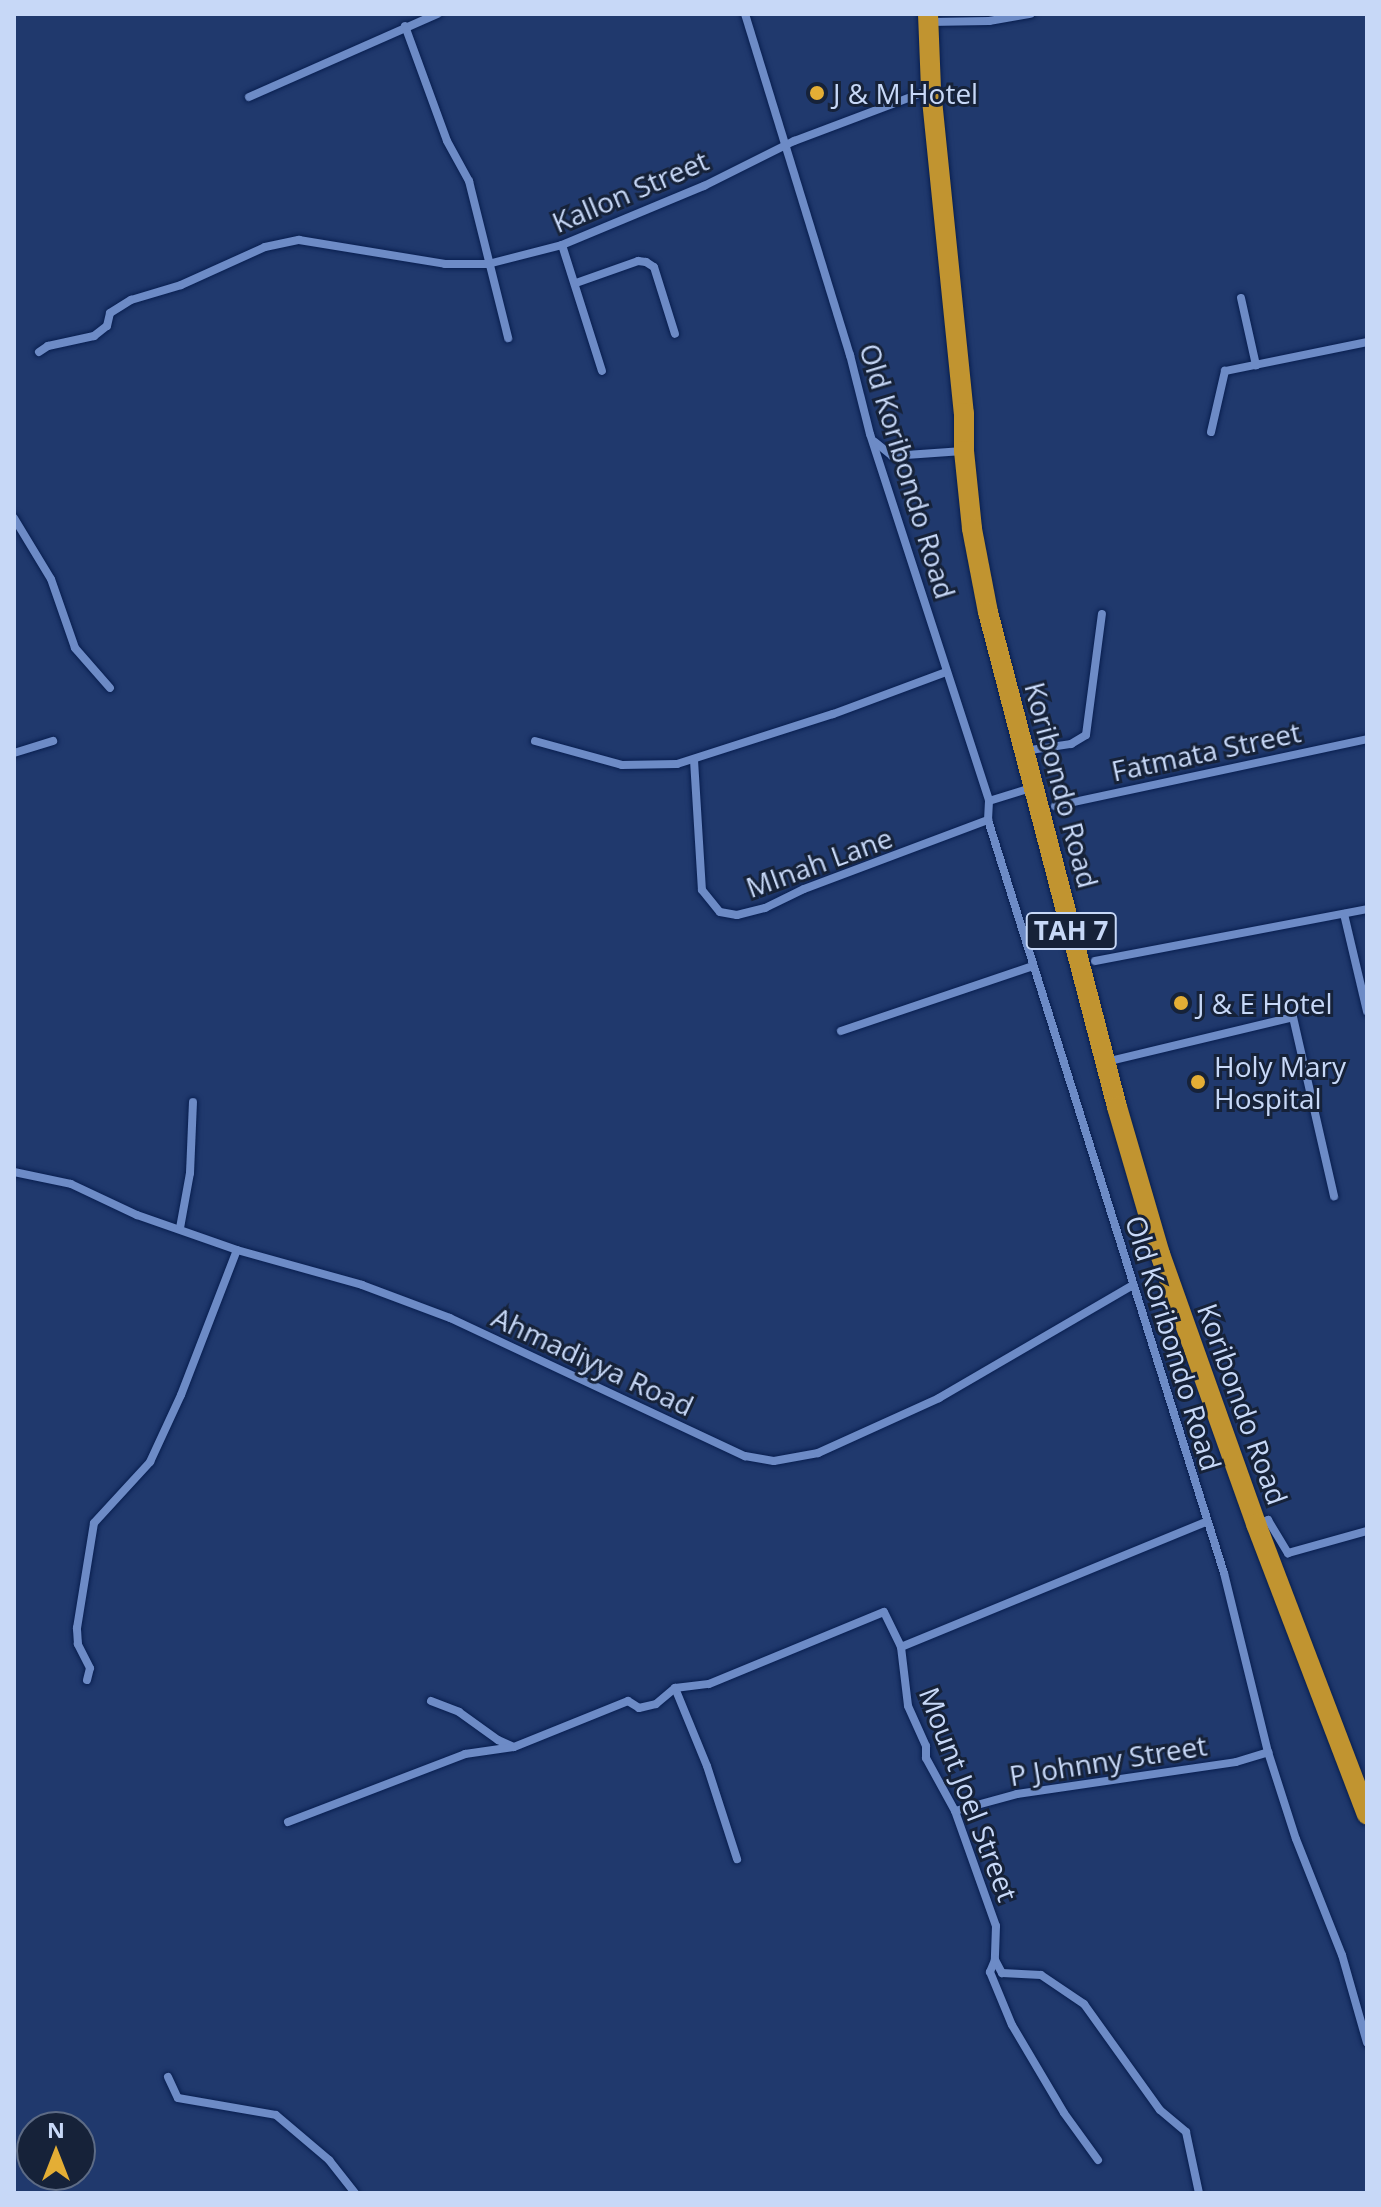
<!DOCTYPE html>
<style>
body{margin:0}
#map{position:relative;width:1381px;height:2207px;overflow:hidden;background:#20396d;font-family:"Open Sans",sans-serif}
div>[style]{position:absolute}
.roads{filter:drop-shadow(0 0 2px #081e4f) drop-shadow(0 0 2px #081e4f)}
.street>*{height:8px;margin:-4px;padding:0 4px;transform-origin:4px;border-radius:4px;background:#6d8bc6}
.highway>*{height:20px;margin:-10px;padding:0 10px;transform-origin:10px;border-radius:10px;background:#c19430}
.dots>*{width:22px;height:22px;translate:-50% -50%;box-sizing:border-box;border:4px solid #162239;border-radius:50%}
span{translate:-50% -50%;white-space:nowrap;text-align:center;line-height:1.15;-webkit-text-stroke:6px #162239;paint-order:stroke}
.shield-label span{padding:2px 6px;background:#162239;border:2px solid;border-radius:6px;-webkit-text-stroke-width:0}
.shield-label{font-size:26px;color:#c7d8f7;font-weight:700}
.poi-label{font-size:28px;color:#c7d8f7}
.left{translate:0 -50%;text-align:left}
.street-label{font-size:28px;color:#c7d8f7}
.frame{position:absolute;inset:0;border:16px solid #c7d8f7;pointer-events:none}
.north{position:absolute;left:16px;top:2111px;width:80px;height:80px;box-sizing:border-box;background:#162239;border:2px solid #5d6b85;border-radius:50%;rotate:0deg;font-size:22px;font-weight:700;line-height:32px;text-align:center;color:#c7d8f7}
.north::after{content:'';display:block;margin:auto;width:28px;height:36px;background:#e4ae35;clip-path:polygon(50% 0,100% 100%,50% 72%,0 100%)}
</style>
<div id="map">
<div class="roads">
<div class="street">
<i style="left:745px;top:14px;width:357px;rotate:72.9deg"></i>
<i style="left:850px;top:355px;width:81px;rotate:75.8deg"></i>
<i style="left:870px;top:434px;width:386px;rotate:72deg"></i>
<i style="left:929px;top:22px;width:60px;rotate:-1deg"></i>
<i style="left:989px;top:21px;width:42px;rotate:-9.7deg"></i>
<i style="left:405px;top:26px;width:122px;rotate:69.9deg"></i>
<i style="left:447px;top:141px;width:46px;rotate:61.2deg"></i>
<i style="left:469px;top:181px;width:162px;rotate:76deg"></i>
<i style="left:249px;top:97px;width:206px;rotate:-23.8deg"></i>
<i style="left:562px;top:245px;width:132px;rotate:72.4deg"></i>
<i style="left:576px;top:283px;width:66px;rotate:-19.5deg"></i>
<i style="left:638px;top:261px;width:8px;rotate:7deg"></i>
<i style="left:646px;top:262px;width:9px;rotate:32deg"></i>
<i style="left:654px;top:267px;width:70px;rotate:72.6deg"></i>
<i style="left:1241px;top:298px;width:69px;rotate:77.4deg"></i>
<i style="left:39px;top:352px;width:11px;rotate:-34deg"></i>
<i style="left:48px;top:346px;width:47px;rotate:-12.3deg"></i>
<i style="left:94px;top:336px;width:16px;rotate:-38deg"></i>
<i style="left:107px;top:326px;width:13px;rotate:-77deg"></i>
<i style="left:110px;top:313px;width:25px;rotate:-32deg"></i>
<i style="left:131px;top:300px;width:52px;rotate:-16.7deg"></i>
<i style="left:181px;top:285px;width:92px;rotate:-24.3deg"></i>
<i style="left:265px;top:247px;width:35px;rotate:-12deg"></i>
<i style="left:299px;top:240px;width:148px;rotate:9.3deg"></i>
<i style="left:445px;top:264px;width:43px"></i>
<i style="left:488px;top:264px;width:76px;rotate:-14.4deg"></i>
<i style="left:562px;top:245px;width:154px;rotate:-22.6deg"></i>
<i style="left:704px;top:186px;width:101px;rotate:-26.6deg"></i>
<i style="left:794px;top:141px;width:145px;rotate:-20.6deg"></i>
<i style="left:1211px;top:432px;width:63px;rotate:-77.1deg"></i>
<i style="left:1225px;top:371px;width:145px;rotate:-11.5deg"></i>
<i style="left:875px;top:442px;width:22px;rotate:39deg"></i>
<i style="left:892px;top:456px;width:71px;rotate:-4deg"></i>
<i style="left:14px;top:518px;width:71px;rotate:58.8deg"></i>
<i style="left:51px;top:579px;width:73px;rotate:70.8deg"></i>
<i style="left:75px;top:648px;width:53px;rotate:48.8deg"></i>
<i style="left:535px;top:741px;width:90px;rotate:15.4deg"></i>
<i style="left:622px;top:765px;width:55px;rotate:-1deg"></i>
<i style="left:677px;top:764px;width:164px;rotate:-17.8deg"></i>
<i style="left:833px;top:714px;width:121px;rotate:-20.4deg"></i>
<i style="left:1024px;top:751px;width:48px;rotate:-8.5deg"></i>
<i style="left:1071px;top:744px;width:17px;rotate:-31deg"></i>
<i style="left:1086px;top:735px;width:122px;rotate:-82.5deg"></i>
<i style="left:14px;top:753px;width:41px;rotate:-17.1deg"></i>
<i style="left:694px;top:760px;width:130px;rotate:86.5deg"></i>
<i style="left:702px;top:890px;width:28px;rotate:51deg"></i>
<i style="left:720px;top:912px;width:17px;rotate:10deg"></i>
<i style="left:737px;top:915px;width:29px;rotate:-14deg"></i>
<i style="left:765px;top:908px;width:43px;rotate:-26deg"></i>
<i style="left:804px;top:889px;width:197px;rotate:-20.6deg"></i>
<i style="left:1031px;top:788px;width:44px;rotate:162.8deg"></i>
<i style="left:989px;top:801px;width:19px;rotate:93deg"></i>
<i style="left:988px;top:820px;width:789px;rotate:72.6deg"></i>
<i style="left:1224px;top:1573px;width:184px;rotate:76.2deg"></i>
<i style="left:1268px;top:1752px;width:91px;rotate:72.2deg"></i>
<i style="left:1296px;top:1839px;width:125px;rotate:68.4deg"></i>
<i style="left:1342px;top:1955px;width:91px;rotate:74.1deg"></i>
<i style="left:1055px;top:806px;width:319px;rotate:-12.1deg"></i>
<i style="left:1344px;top:914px;width:100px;rotate:76.7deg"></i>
<i style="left:1095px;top:961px;width:277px;rotate:-10.8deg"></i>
<i style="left:841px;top:1031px;width:203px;rotate:-18.7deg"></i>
<i style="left:1106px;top:1062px;width:192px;rotate:-13.5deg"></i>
<i style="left:1293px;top:1017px;width:184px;rotate:77.1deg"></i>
<i style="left:14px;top:1172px;width:58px;rotate:11.9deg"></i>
<i style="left:71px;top:1184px;width:73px;rotate:25.2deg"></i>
<i style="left:137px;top:1215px;width:106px;rotate:19.3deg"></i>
<i style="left:237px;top:1250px;width:130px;rotate:15.6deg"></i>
<i style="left:362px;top:1285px;width:94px;rotate:20.6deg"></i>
<i style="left:450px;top:1318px;width:326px;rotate:25.1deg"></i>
<i style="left:745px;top:1456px;width:29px;rotate:10deg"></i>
<i style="left:774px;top:1461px;width:45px;rotate:-10.3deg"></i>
<i style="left:818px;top:1453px;width:133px;rotate:-24.4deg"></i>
<i style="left:939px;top:1398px;width:225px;rotate:-30.2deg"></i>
<i style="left:180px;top:1228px;width:56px;rotate:-79.7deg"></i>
<i style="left:190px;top:1173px;width:71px;rotate:-87.6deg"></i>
<i style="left:1257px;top:1524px;width:12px;rotate:-20deg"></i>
<i style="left:1268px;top:1520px;width:39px;rotate:59deg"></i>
<i style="left:1288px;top:1553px;width:82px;rotate:-15.6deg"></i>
<i style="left:901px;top:1647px;width:59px;rotate:83.2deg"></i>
<i style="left:908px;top:1706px;width:44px;rotate:65.8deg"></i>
<i style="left:926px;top:1746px;width:12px;rotate:90deg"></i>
<i style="left:926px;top:1758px;width:60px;rotate:61.3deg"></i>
<i style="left:955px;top:1811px;width:122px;rotate:70.4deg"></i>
<i style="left:996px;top:1926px;width:34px;rotate:92deg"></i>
<i style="left:995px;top:1960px;width:15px;rotate:62deg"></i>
<i style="left:1002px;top:1973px;width:39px;rotate:3deg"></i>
<i style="left:1041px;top:1975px;width:52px;rotate:34deg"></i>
<i style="left:1084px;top:2004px;width:130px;rotate:54.4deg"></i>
<i style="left:1160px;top:2110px;width:34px;rotate:40deg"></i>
<i style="left:1186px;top:2132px;width:62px;rotate:78deg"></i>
<i style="left:87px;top:1680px;width:12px;rotate:-76deg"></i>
<i style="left:90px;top:1668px;width:27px;rotate:-117deg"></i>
<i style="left:78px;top:1644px;width:16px;rotate:-94deg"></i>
<i style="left:77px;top:1628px;width:106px;rotate:-80.8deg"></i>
<i style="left:94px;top:1523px;width:83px;rotate:-47.4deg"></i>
<i style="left:150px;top:1462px;width:74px;rotate:-65.2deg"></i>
<i style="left:181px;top:1395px;width:155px;rotate:-68.9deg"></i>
<i style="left:675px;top:1688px;width:84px;rotate:67.7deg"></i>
<i style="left:707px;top:1766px;width:98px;rotate:72.1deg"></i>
<i style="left:431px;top:1701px;width:30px;rotate:21deg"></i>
<i style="left:459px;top:1712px;width:48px;rotate:35.7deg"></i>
<i style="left:498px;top:1740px;width:17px;rotate:24deg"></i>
<i style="left:514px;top:1747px;width:123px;rotate:-22deg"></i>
<i style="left:628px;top:1701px;width:13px;rotate:32deg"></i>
<i style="left:639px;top:1708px;width:17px;rotate:-13deg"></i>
<i style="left:656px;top:1704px;width:25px;rotate:-40deg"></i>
<i style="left:675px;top:1688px;width:34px;rotate:-7deg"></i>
<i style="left:709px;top:1684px;width:189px;rotate:-22.4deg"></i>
<i style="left:884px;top:1612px;width:39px;rotate:64deg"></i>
<i style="left:901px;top:1647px;width:330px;rotate:-22.3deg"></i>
<i style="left:955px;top:1811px;width:64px;rotate:-15.3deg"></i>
<i style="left:1017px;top:1794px;width:221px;rotate:-8.3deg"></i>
<i style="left:1236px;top:1762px;width:34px;rotate:-17deg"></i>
<i style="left:288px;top:1822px;width:190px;rotate:-21deg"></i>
<i style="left:465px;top:1754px;width:49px;rotate:-8.3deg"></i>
<i style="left:995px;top:1960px;width:13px;rotate:113deg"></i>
<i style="left:990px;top:1972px;width:57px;rotate:67.5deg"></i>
<i style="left:1012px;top:2025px;width:102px;rotate:59.4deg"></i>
<i style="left:1064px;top:2113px;width:58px;rotate:54.1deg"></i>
<i style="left:168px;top:2077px;width:23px;rotate:65deg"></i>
<i style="left:178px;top:2098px;width:99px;rotate:9.8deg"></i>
<i style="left:276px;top:2115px;width:70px;rotate:40.3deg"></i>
<i style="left:329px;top:2160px;width:42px;rotate:51.8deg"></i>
</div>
<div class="highway">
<i style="left:928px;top:14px;width:76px;rotate:87.7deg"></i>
<i style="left:931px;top:90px;width:325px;rotate:84.2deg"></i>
<i style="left:964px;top:413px;width:38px;rotate:90deg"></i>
<i style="left:964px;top:451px;width:78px;rotate:84.1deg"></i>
<i style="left:972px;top:529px;width:85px;rotate:79.1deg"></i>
<i style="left:988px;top:612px;width:512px;rotate:75.39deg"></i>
<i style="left:1117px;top:1107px;width:153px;rotate:73.7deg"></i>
<i style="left:1160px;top:1254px;width:287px;rotate:70.4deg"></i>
<i style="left:1256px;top:1524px;width:311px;rotate:69.1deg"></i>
</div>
</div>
<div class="dots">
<i style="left:817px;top:93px;background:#e4ae35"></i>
<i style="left:1181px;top:1003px;background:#e4ae35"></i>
<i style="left:1198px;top:1082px;background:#e4ae35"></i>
</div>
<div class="shield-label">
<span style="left:1071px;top:931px">TAH 7</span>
</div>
<div class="poi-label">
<span class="left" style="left:833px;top:93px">J &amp; M Hotel</span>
<span class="left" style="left:1197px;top:1003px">J &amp; E Hotel</span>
<span class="left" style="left:1214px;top:1082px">Holy Mary<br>Hospital</span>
</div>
<div class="street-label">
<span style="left:630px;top:191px;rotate:-23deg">Kallon Street</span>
<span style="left:908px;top:471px;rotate:73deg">Old Koribondo Road</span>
<span style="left:1206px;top:751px;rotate:-12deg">Fatmata Street</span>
<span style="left:1062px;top:785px;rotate:75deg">Koribondo Road</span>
<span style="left:819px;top:862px;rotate:-20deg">MInah Lane</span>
<span style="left:1174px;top:1343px;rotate:73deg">Old Koribondo Road</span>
<span style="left:593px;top:1361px;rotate:25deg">Ahmadiyya Road</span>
<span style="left:1243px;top:1404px;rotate:70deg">Koribondo Road</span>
<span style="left:1108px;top:1760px;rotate:-9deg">P Johnny Street</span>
<span style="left:969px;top:1794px;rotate:69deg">Mount Joel Street</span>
</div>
<div class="frame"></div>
<div class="north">N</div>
</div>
